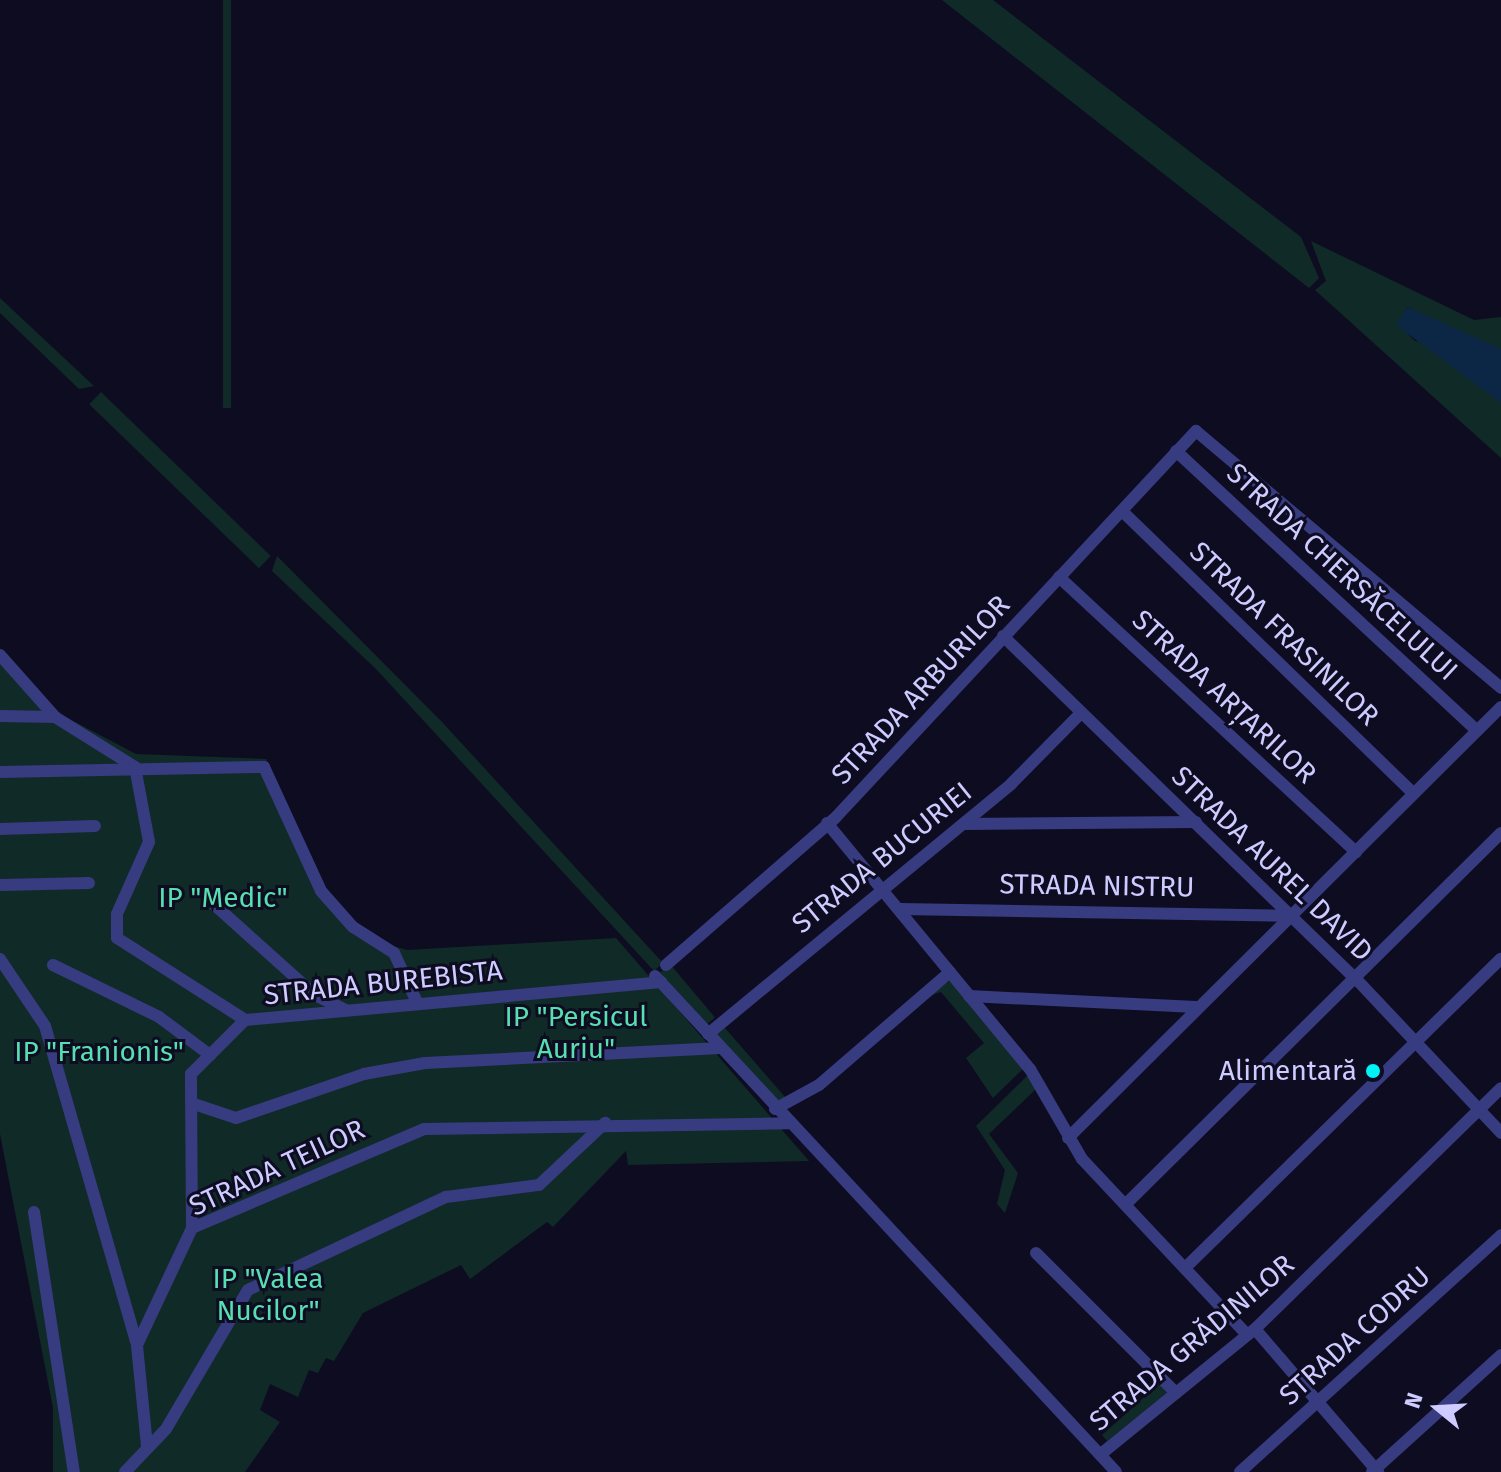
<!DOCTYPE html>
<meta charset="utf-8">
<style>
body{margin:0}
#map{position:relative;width:1501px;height:1472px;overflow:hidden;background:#0e0c20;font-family:"Fira Sans",sans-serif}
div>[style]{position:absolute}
.green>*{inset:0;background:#102a27;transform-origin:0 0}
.water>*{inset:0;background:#0c2645}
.minor>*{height:12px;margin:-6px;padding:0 6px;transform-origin:6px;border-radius:6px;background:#373b80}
.dots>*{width:22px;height:22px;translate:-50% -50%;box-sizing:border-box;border:4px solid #0e0c20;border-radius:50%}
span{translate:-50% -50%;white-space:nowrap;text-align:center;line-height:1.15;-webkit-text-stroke:6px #0e0c20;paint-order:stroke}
.street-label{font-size:28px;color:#cdcbff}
.park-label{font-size:28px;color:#57dfb1}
.poi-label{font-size:28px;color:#cdcbff}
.right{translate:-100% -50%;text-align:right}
.north{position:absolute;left:1397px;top:1368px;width:80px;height:80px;-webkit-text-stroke:6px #0e0c20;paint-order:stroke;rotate:288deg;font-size:22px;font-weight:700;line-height:32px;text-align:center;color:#cdcbff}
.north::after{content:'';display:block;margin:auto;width:28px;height:36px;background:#cdcbff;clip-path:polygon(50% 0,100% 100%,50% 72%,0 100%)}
</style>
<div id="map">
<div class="green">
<i style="left:223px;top:0;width:8px;height:408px"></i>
<i style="clip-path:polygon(942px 0,993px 0,1301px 237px,1319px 278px,1309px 288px)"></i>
<i style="clip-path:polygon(evenodd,1311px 241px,1474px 320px,1501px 317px,1501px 458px,1315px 290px,1326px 281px,1311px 241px,1407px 307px,1486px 348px,1415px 341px,1398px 324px,1407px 307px)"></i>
<i style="clip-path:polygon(0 298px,94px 386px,79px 389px,0 313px)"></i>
<i style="left:101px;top:392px;width:236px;height:17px;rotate:44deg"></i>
<i style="clip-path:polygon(277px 556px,443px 723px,663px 963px,654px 971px,376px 669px,272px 571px)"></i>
<i style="clip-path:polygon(0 652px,60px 714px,136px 754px,266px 759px,316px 879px,353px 922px,383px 943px,407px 950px,616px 938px,809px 1161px,628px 1165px,626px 1151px,553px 1227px,547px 1222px,470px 1279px,461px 1265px,363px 1313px,334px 1361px,326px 1358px,318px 1373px,309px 1370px,298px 1397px,270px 1384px,260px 1410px,280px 1422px,245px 1472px,53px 1472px,53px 1408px,0 1134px)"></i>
<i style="left:670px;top:964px;width:70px;height:14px;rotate:50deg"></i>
<i style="clip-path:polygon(951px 980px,1024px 1068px,993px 1098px,966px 1058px,984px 1043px,941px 992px,928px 996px)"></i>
<i style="clip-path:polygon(725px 1028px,785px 1097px,808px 1088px,776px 1104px,714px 1036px)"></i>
<i style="clip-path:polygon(1029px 1074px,1036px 1089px,989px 1134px,1018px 1173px,1005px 1213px,997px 1204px,1005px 1170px,976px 1126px)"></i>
<i style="clip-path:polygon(1161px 1382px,1168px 1392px,1107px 1441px,1102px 1435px)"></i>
</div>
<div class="water">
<i style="clip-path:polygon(1407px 307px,1501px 349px,1501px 403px,1404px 331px,1397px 324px)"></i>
</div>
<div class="minor">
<i style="left:1176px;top:451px;width:408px;rotate:42.9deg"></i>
<i style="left:1122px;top:511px;width:405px;rotate:44.1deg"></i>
<i style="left:1059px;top:577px;width:405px;rotate:42.8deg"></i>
<i style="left:1003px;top:636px;width:495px;rotate:44.2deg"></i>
<i style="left:1358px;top:981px;width:209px;rotate:46.7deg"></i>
<i style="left:0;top:655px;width:83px;rotate:48.4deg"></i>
<i style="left:55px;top:717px;width:94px;rotate:32deg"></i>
<i style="left:135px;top:767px;width:76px;rotate:79.4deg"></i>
<i style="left:149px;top:842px;width:79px;rotate:114deg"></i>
<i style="left:117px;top:914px;width:24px;rotate:90deg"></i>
<i style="left:117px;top:938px;width:152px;rotate:32.6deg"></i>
<i style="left:0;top:716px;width:55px;rotate:1deg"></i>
<i style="left:0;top:772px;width:264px;rotate:-1.1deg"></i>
<i style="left:264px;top:767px;width:136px;rotate:65.3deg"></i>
<i style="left:321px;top:891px;width:48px;rotate:48.4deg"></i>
<i style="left:353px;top:927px;width:49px;rotate:32.4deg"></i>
<i style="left:394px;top:953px;width:52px;rotate:64.9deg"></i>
<i style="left:827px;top:823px;width:319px;rotate:50.5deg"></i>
<i style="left:1030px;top:1069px;width:104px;rotate:60deg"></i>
<i style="left:1082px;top:1159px;width:241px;rotate:46.8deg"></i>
<i style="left:964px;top:824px;width:232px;rotate:-0.5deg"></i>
<i style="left:0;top:829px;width:95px;rotate:-1.8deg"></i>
<i style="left:0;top:885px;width:89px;rotate:-1.3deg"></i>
<i style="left:208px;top:899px;width:144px;rotate:41.9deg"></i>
<i style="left:315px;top:995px;width:34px;rotate:26deg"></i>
<i style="left:901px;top:909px;width:390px;rotate:1deg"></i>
<i style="left:0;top:959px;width:81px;rotate:56.1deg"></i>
<i style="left:45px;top:1026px;width:332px;rotate:73.9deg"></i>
<i style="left:53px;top:965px;width:118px;rotate:26.1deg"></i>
<i style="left:159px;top:1017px;width:64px;rotate:36.7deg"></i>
<i style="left:666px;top:965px;width:225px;rotate:-41deg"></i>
<i style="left:836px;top:817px;width:528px;rotate:-47deg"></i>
<i style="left:1196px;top:431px;width:399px;rotate:40.1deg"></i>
<i style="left:655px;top:976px;width:677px;rotate:47.09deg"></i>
<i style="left:969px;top:996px;width:227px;rotate:2.8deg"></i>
<i style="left:708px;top:1034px;width:393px;rotate:-39.5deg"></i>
<i style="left:1011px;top:784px;width:98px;rotate:-45.4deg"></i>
<i style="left:191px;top:1103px;width:47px;rotate:18.4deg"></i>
<i style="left:236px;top:1118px;width:135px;rotate:-19deg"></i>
<i style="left:364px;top:1074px;width:62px;rotate:-10.2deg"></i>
<i style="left:425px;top:1063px;width:296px;rotate:-2.9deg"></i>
<i style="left:775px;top:1109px;width:50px;rotate:-28.6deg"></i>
<i style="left:819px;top:1085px;width:173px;rotate:-40.8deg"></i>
<i style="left:1068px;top:1138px;width:611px;rotate:-44.87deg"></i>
<i style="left:1127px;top:1203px;width:526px;rotate:-44.69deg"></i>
<i style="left:34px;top:1212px;width:263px;rotate:81.3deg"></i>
<i style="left:192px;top:1228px;width:154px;rotate:-90.4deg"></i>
<i style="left:191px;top:1074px;width:76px;rotate:-45deg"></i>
<i style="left:245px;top:1020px;width:418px;rotate:-5.2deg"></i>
<i style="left:1036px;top:1253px;width:198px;rotate:45deg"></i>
<i style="left:1187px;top:1266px;width:439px;rotate:-44.4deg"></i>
<i style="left:1255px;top:1329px;width:189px;rotate:49.3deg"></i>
<i style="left:147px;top:1446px;width:101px;rotate:-95.7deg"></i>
<i style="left:137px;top:1345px;width:129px;rotate:-64.8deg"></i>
<i style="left:192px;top:1228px;width:252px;rotate:-23.1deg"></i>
<i style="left:424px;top:1129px;width:364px;rotate:-0.9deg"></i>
<i style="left:1101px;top:1454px;width:198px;rotate:-39.1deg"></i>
<i style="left:1255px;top:1329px;width:344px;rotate:-44.4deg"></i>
<i style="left:125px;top:1472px;width:59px;rotate:-46.4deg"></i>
<i style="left:166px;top:1429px;width:161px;rotate:-59.5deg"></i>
<i style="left:248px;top:1290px;width:219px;rotate:-25.2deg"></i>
<i style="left:446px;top:1197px;width:94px;rotate:-7.4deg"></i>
<i style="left:539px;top:1185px;width:91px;rotate:-43.2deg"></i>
<i style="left:1240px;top:1472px;width:353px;rotate:-42.2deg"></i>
<i style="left:1372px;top:1472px;width:174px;rotate:-42.2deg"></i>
</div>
<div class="dots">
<i style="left:1373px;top:1071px;background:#00f4f6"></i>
</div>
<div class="street-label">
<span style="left:1342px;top:572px;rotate:43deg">STRADA CHERSĂCELULUI</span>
<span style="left:1284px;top:634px;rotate:44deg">STRADA FRASINILOR</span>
<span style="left:921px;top:690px;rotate:-47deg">STRADA ARBURILOR</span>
<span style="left:1224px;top:697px;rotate:43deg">STRADA ARȚARILOR</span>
<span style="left:882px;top:858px;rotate:-39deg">STRADA BUCURIEI</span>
<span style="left:1272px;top:864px;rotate:44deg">STRADA AUREL DAVID</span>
<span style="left:1097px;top:886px;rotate:1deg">STRADA NISTRU</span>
<span style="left:383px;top:983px;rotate:-6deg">STRADA BUREBISTA</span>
<span style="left:277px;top:1168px;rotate:-25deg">STRADA TEILOR</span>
<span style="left:1355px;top:1336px;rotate:-42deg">STRADA CODRU</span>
<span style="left:1192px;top:1343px;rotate:-40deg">STRADA GRĂDINILOR</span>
</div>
<div class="park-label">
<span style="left:223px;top:898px">IP "Medic"</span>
<span style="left:576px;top:1033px">IP "Persicul<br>Auriu"</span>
<span style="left:99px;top:1052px">IP "Franionis"</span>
<span style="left:268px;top:1295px">IP "Valea<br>Nucilor"</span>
</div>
<div class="poi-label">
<span class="right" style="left:1357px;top:1071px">Alimentară</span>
</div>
<div class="north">N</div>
</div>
